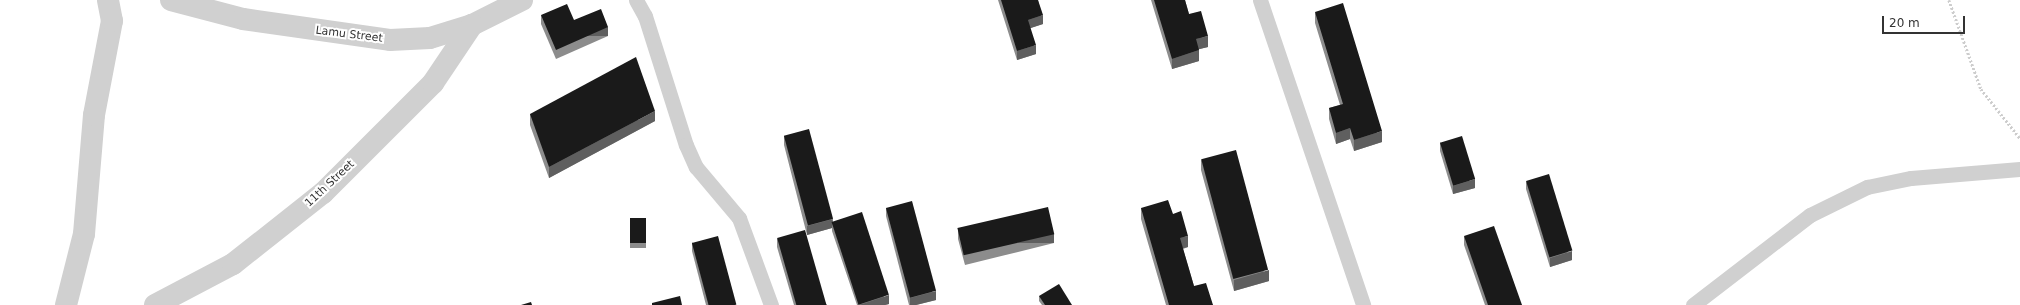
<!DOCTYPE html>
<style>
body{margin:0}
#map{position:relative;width:2020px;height:305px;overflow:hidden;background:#fff;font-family:"DejaVu Sans",sans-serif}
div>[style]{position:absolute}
.path>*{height:2.5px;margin-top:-1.25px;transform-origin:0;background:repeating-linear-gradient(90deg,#cdcdcd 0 2px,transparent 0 4px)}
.service>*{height:15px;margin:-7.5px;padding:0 7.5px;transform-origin:7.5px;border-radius:7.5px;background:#d0d0d0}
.minor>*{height:22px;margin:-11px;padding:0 11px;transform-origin:11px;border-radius:11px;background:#d0d0d0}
.wall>*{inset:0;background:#8c8c8c;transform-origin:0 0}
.shaded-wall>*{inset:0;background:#5f5f5f;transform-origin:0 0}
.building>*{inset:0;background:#1a1a1a;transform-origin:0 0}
span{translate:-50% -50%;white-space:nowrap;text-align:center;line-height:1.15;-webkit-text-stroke:4px #fff;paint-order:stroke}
.street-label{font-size:11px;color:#333}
.scale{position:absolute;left:1882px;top:16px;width:83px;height:18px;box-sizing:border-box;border:2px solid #333;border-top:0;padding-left:5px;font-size:12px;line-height:14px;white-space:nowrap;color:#333;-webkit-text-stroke:3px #fff;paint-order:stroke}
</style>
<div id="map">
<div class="path">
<i style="left:1949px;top:0;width:95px;rotate:70.2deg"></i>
<i style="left:1981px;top:89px;width:63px;rotate:51.5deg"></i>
</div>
<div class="service">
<i style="left:636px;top:0;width:18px;rotate:61deg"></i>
<i style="left:645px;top:16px;width:135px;rotate:72.4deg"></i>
<i style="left:686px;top:145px;width:24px;rotate:66deg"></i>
<i style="left:696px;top:167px;width:67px;rotate:49.9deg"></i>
<i style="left:739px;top:218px;width:93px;rotate:69.8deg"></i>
<i style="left:1260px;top:0;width:322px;rotate:71.3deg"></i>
<i style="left:1693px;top:305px;width:148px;rotate:-37.6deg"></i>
<i style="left:1810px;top:215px;width:64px;rotate:-26.2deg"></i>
<i style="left:1867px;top:187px;width:45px;rotate:-11.6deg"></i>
<i style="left:1911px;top:178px;width:109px;rotate:-4.7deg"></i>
</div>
<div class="minor">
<i style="left:171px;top:0;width:74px;rotate:14.8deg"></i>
<i style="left:243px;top:19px;width:148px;rotate:8.1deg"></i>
<i style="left:390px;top:40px;width:40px;rotate:-2.9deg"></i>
<i style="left:430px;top:38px;width:44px;rotate:-17.2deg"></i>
<i style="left:472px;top:25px;width:56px;rotate:-26.6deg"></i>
<i style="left:66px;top:305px;width:73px;rotate:-75.8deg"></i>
<i style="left:84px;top:234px;width:119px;rotate:-85.2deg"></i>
<i style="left:94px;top:115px;width:96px;rotate:-79.2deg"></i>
<i style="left:112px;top:21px;width:21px;rotate:-101deg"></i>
<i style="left:155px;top:305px;width:88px;rotate:-27.7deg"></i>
<i style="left:233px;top:264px;width:115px;rotate:-38.3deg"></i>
<i style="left:323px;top:193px;width:156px;rotate:-45deg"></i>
<i style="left:433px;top:83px;width:70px;rotate:-56.1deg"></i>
</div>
<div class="wall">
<i style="clip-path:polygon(998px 0,1038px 0,1043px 24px,1030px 28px,1036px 54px,1017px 60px)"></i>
<i style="clip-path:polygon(1151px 0,1185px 0,1189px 14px,1208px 47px,1199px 49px,1199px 61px,1172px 69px)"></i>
<i style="clip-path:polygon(1315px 12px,1382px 142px,1354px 151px,1350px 139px,1336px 144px,1329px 119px,1329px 108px,1340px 105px,1315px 23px)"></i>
<i style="clip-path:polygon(541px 15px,574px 20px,608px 36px,556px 59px,541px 24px)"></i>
<i style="clip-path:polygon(530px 114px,655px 121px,549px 178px,530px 125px)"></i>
<i style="clip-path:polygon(784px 136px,833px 222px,889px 304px,885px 305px,857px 305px,832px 231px,832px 228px,807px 235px,784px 145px)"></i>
<i style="clip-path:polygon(1440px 142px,1475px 188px,1453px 194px,1440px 151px)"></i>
<i style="clip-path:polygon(1201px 159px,1269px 281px,1234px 291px,1201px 170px)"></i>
<i style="clip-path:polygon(1526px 181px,1572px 260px,1550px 267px,1526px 189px)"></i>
<i style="clip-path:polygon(886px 208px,936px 300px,916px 305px,909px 305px,886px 216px)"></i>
<i style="clip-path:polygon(1141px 208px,1173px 214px,1188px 247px,1183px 249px,1194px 286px,1213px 305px,1166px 305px,1141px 219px)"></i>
<i style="left:630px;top:218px;width:16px;height:30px"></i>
<i style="clip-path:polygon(958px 230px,1054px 243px,965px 265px,958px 239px)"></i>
<i style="clip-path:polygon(1464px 236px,1522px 305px,1485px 305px,1464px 245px)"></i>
<i style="clip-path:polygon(777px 238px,827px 305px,794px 305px,777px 247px)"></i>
<i style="clip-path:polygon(692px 242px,736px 305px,706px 305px,692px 251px)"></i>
<i style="clip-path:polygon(1039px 296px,1072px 305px,1042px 305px,1039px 301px)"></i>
</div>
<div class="shaded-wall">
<i style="clip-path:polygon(1043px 15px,1043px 24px,1028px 29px,1028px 20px)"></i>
<i style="left:608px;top:27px;width:9px;height:57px;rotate:90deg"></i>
<i style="clip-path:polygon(1208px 36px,1208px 47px,1196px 50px,1196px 39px)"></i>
<i style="clip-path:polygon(1036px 45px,1036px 54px,1017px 60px,1017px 51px)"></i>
<i style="clip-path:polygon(1199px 50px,1199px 61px,1172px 69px,1172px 59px)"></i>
<i style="clip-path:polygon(655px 111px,655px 121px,549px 178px,549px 167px)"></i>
<i style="clip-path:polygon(1350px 128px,1350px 139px,1336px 144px,1336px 133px)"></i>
<i style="clip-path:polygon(1382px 131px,1382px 142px,1354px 151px,1354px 140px)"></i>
<i style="clip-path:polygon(1475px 179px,1475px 188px,1453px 194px,1453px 186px)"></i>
<i style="clip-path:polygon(833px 219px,832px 228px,807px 235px,807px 226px)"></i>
<i style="left:1054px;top:234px;width:9px;height:92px;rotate:90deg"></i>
<i style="clip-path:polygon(1188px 236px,1188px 247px,1180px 249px,1180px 238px)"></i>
<i style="clip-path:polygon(1572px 251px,1572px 260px,1550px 267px,1550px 258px)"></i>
<i style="clip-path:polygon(1269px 270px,1269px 281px,1234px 291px,1234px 280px)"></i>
<i style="clip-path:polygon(936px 291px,936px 300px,916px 305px,910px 305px,910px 298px)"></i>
<i style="clip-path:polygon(889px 295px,889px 304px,885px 305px,859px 305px)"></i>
</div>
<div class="building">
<i style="clip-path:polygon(1001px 0,1038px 0,1043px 15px,1028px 20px,1036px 45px,1017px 51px)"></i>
<i style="clip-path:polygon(1154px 0,1185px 0,1189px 14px,1201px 11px,1208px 36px,1196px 39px,1199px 50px,1172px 59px)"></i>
<i style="clip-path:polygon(1343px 3px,1382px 131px,1354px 140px,1350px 128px,1336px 133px,1329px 108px,1343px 104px,1315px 12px)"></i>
<i style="clip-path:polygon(567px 4px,574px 20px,601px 9px,608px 27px,556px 50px,541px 15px)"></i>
<i style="clip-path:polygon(636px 57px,655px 111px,549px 167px,530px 114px)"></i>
<i style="left:809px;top:129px;width:93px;height:26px;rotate:75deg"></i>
<i style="left:1462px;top:136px;width:45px;height:23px;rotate:73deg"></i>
<i style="left:1236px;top:150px;width:124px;height:36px;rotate:75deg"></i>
<i style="left:1549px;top:174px;width:80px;height:24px;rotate:73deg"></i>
<i style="clip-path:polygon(1168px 200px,1173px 214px,1181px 211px,1188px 236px,1180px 238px,1194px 286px,1206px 283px,1213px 305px,1169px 305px,1141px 208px)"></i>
<i style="left:912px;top:201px;width:93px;height:27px;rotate:75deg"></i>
<i style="left:1048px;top:207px;width:28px;height:93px;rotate:77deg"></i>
<i style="left:862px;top:212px;width:87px;height:32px;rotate:72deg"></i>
<i style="left:630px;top:218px;width:16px;height:25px"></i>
<i style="clip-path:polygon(1494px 226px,1522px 305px,1488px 305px,1464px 236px)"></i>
<i style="left:805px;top:230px;width:78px;height:29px;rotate:74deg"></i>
<i style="left:718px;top:236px;width:71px;height:27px;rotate:75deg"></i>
<i style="clip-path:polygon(1059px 284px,1072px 305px,1045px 305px,1039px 296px)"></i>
<i style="clip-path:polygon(680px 296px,682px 305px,652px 305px,652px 303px)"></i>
<i style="clip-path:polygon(531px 302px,532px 305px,521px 305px)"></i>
</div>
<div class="street-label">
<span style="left:349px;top:35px;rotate:7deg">Lamu Street</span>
<span style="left:330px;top:184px;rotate:-43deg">11th Street</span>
</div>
<div class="scale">20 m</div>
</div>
